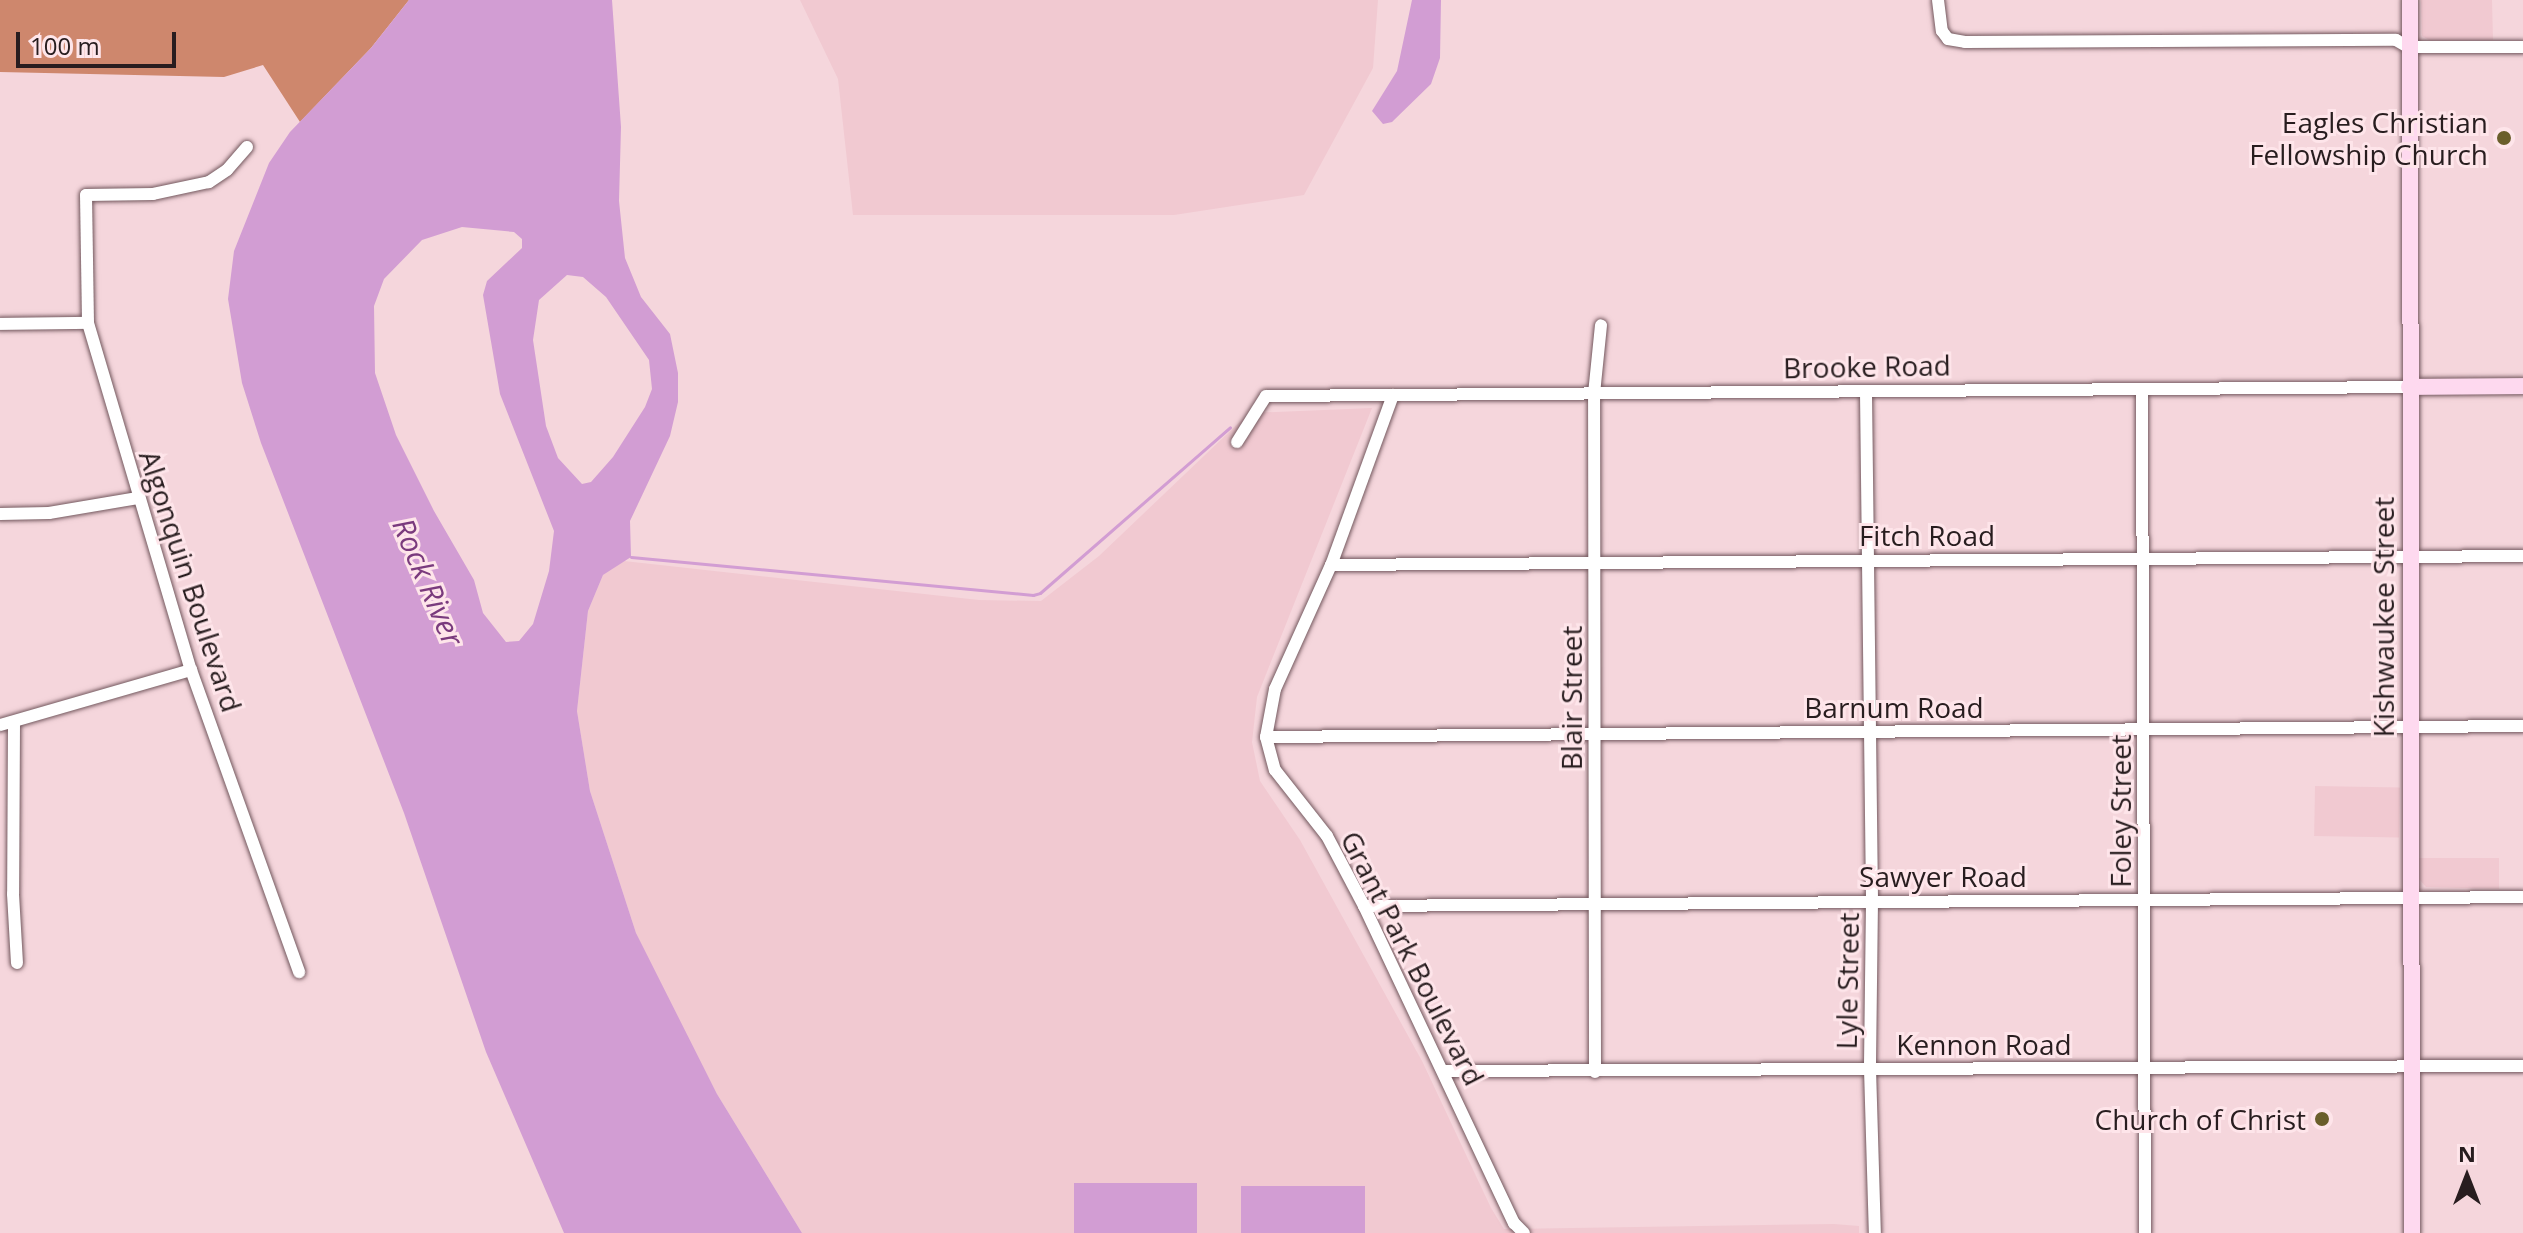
<!DOCTYPE html>
<style>
body{margin:0}
#map{position:relative;width:2523px;height:1233px;overflow:hidden;background:#f5d6dc;font-family:"Open Sans",sans-serif}
div>[style]{position:absolute}
.built>*{inset:0;background:#f1c9d1;transform-origin:0 0}
.forest>*{inset:0;background:#ce876d}
.water>*{inset:0;background:#d29dd3;transform-origin:0 0}
.stream>*{height:3px;margin:-1.5px;padding:0 1.5px;transform-origin:1.5px;border-radius:1.5px;background:#d29dd3}
.roads{filter:drop-shadow(0 0 2px #73585e) drop-shadow(0 0 2px #73585e)}
.street>*{height:12px;margin:-6px;padding:0 6px;transform-origin:6px;border-radius:6px;background:#fff}
.secondary>*{height:16px;margin:-8px;padding:0 8px;transform-origin:8px;border-radius:8px;background:#fed9ef}
.dots>*{width:22px;height:22px;translate:-50% -50%;box-sizing:border-box;border:4px solid #fee5ea;border-radius:50%}
span{translate:-50% -50%;white-space:nowrap;text-align:center;line-height:1.15;-webkit-text-stroke:6px #fee5ea;paint-order:stroke}
.poi-label{font-size:28px;color:#281d1f}
.right{translate:-100% -50%;text-align:right}
.street-label{font-size:28px;color:#281d1f}
.water-label{font-size:30px;color:#7a3a7d;font-style:italic}
.north{position:absolute;left:2427px;top:1137px;width:80px;height:80px;-webkit-text-stroke:6px #fee5ea;paint-order:stroke;rotate:0deg;font-size:22px;font-weight:700;line-height:32px;text-align:center;color:#281d1f}
.north::after{content:'';display:block;margin:auto;width:28px;height:36px;background:#281d1f;clip-path:polygon(50% 0,100% 100%,50% 72%,0 100%)}
.scale{position:absolute;left:16px;top:32px;width:160px;height:36px;box-sizing:border-box;border:4px solid #281d1f;border-top:0;padding-left:10px;font-size:24px;line-height:28px;white-space:nowrap;color:#281d1f;-webkit-text-stroke:6px #fee5ea;paint-order:stroke}
</style>
<div id="map">
<div class="built">
<i style="clip-path:polygon(800px 0,1378px 0,1373px 68px,1304px 195px,1174px 215px,853px 215px,838px 79px)"></i>
<i style="clip-path:polygon(2421px 0,2492px 0,2493px 40px,2431px 41px,2422px 36px)"></i>
<i style="clip-path:polygon(1372px 408px,1257px 697px,1252px 742px,1260px 781px,1300px 840px,1422px 1061px,1491px 1208px,1504px 1229px,1834px 1224px,1859px 1226px,1859px 1233px,802px 1233px,717px 1094px,666px 998px,636px 933px,590px 791px,577px 711px,588px 611px,603px 575px,624px 561px,979px 600px,1041px 601px,1099px 556px,1249px 413px)"></i>
<i style="left:2315px;top:786px;width:85px;height:50px;rotate:1deg"></i>
<i style="clip-path:polygon(2419px 858px,2499px 858px,2499px 889px,2426px 887px,2419px 879px)"></i>
</div>
<div class="forest">
<i style="clip-path:polygon(0 0,409px 0,371px 48px,300px 122px,263px 65px,224px 77px,0 72px)"></i>
</div>
<div class="water">
<i style="clip-path:polygon(evenodd,409px 0,612px 0,621px 127px,619px 201px,625px 258px,641px 297px,670px 334px,678px 373px,678px 402px,670px 436px,630px 521px,631px 557px,603px 575px,588px 611px,577px 711px,590px 791px,636px 933px,717px 1094px,802px 1233px,564px 1233px,486px 1052px,404px 813px,261px 443px,242px 383px,228px 299px,234px 251px,269px 163px,290px 132px,371px 48px,409px 0,462px 227px,514px 232px,522px 239px,522px 248px,487px 281px,483px 295px,500px 394px,554px 531px,549px 571px,533px 624px,519px 641px,506px 642px,483px 613px,474px 580px,434px 511px,396px 435px,375px 373px,374px 306px,384px 279px,422px 240px,462px 227px,409px 0,567px 275px,583px 277px,606px 297px,649px 360px,652px 389px,645px 407px,613px 457px,591px 482px,582px 484px,558px 458px,546px 426px,533px 340px,539px 300px,567px 275px)"></i>
<i style="clip-path:polygon(1412px 0,1441px 0,1440px 58px,1431px 84px,1392px 122px,1383px 124px,1372px 111px,1397px 71px)"></i>
<i style="left:1074px;top:1183px;width:123px;height:50px"></i>
<i style="left:1365px;top:1186px;width:47px;height:124px;rotate:90deg"></i>
</div>
<div class="stream">
<i style="left:631px;top:557px;width:404px;rotate:5.4deg"></i>
<i style="left:1033px;top:595px;width:7px;rotate:-16deg"></i>
<i style="left:1040px;top:593px;width:252px;rotate:-41.1deg"></i>
</div>
<div class="roads">
<div class="street">
<i style="left:1938px;top:0;width:31px;rotate:83deg"></i>
<i style="left:1942px;top:31px;width:10px;rotate:53deg"></i>
<i style="left:1948px;top:39px;width:17px;rotate:10deg"></i>
<i style="left:1965px;top:42px;width:431px;rotate:-0.3deg"></i>
<i style="left:2396px;top:40px;width:14px;rotate:30deg"></i>
<i style="left:2408px;top:47px;width:115px"></i>
<i style="left:247px;top:147px;width:30px;rotate:131deg"></i>
<i style="left:227px;top:170px;width:22px;rotate:146deg"></i>
<i style="left:209px;top:182px;width:57px;rotate:167.9deg"></i>
<i style="left:153px;top:194px;width:67px;rotate:179.1deg"></i>
<i style="left:86px;top:195px;width:128px;rotate:89.1deg"></i>
<i style="left:88px;top:323px;width:362px;rotate:73.5deg"></i>
<i style="left:191px;top:670px;width:321px;rotate:70.3deg"></i>
<i style="left:0;top:324px;width:88px;rotate:-0.7deg"></i>
<i style="left:2142px;top:389px;width:844px;rotate:89.8deg"></i>
<i style="left:1866px;top:393px;width:508px;rotate:89.32deg"></i>
<i style="left:1872px;top:901px;width:168px;rotate:90.7deg"></i>
<i style="left:1870px;top:1069px;width:164px;rotate:88.3deg"></i>
<i style="left:1393px;top:395px;width:181px;rotate:110deg"></i>
<i style="left:1331px;top:565px;width:136px;rotate:114.3deg"></i>
<i style="left:1275px;top:689px;width:49px;rotate:100.6deg"></i>
<i style="left:1266px;top:737px;width:34px;rotate:75deg"></i>
<i style="left:1275px;top:770px;width:84px;rotate:51.8deg"></i>
<i style="left:1327px;top:836px;width:79px;rotate:62.1deg"></i>
<i style="left:1364px;top:906px;width:351px;rotate:64.7deg"></i>
<i style="left:1514px;top:1223px;width:14px;rotate:45deg"></i>
<i style="left:1237px;top:442px;width:54px;rotate:-57.8deg"></i>
<i style="left:1266px;top:396px;width:1143px;rotate:-0.45deg"></i>
<i style="left:0;top:514px;width:49px;rotate:-1.2deg"></i>
<i style="left:49px;top:513px;width:90px;rotate:-9.6deg"></i>
<i style="left:1331px;top:565px;width:1192px;rotate:-0.43deg"></i>
<i style="left:14px;top:724px;width:170px;rotate:90.3deg"></i>
<i style="left:13px;top:894px;width:69px;rotate:86.7deg"></i>
<i style="left:0;top:725px;width:199px;rotate:-16.1deg"></i>
<i style="left:1266px;top:737px;width:1257px;rotate:-0.5deg"></i>
<i style="left:1364px;top:906px;width:1159px;rotate:-0.44deg"></i>
<i style="left:1445px;top:1071px;width:1078px;rotate:-0.27deg"></i>
<i style="left:1595px;top:1072px;width:678px;rotate:-90.08deg"></i>
<i style="left:1594px;top:394px;width:69px;rotate:-84.2deg"></i>
</div>
<div class="secondary">
<i style="left:2410px;top:0;width:1233px;rotate:89.91deg"></i>
<i style="left:2409px;top:387px;width:114px;rotate:-0.5deg"></i>
</div>
</div>
<div class="dots">
<i style="left:2504px;top:138px;background:#6a5e2b"></i>
<i style="left:2322px;top:1119px;background:#6a5e2b"></i>
</div>
<div class="poi-label">
<span class="right" style="left:2488px;top:138px">Eagles Christian<br>Fellowship Church</span>
<span class="right" style="left:2306px;top:1119px">Church of Christ</span>
</div>
<div class="street-label">
<span style="left:1867px;top:366px;rotate:-1deg">Brooke Road</span>
<span style="left:1927px;top:535px">Fitch Road</span>
<span style="left:191px;top:581px;rotate:72deg">Algonquin Boulevard</span>
<span style="left:2383px;top:617px;rotate:-90deg">Kishwaukee Street</span>
<span style="left:1571px;top:698px;rotate:-90deg">Blair Street</span>
<span style="left:1894px;top:707px">Barnum Road</span>
<span style="left:2120px;top:811px;rotate:-90deg">Foley Street</span>
<span style="left:1943px;top:876px">Sawyer Road</span>
<span style="left:1413px;top:958px;rotate:63deg">Grant Park Boulevard</span>
<span style="left:1847px;top:981px;rotate:-89deg">Lyle Street</span>
<span style="left:1984px;top:1044px">Kennon Road</span>
</div>
<div class="water-label">
<span style="left:428px;top:582px;rotate:67deg">Rock River</span>
</div>
<div class="north">N</div>
<div class="scale">100 m</div>
</div>
